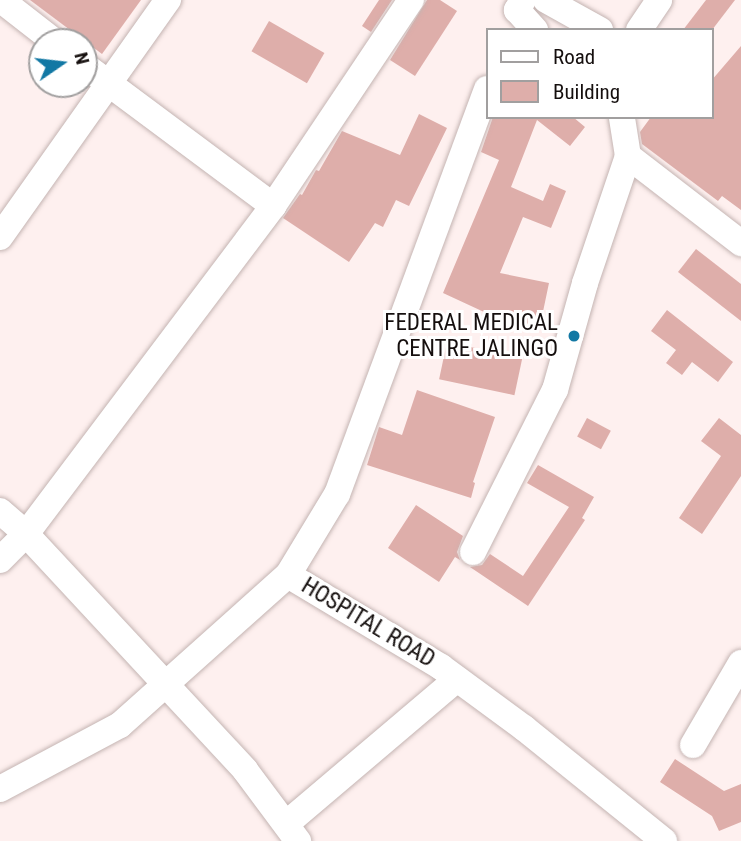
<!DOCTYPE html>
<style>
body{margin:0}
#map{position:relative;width:741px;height:841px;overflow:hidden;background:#fef0ef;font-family:"Roboto Condensed",sans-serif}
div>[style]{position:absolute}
.building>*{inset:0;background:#deaeaa;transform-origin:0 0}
.roads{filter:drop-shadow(0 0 2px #c4b4b2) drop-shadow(0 0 2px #c4b4b2)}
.minor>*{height:26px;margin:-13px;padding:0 13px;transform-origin:13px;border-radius:13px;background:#fff}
.dots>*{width:19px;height:19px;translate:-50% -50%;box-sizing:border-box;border:4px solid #fff;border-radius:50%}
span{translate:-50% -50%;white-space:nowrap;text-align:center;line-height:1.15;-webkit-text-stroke:6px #fff;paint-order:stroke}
.poi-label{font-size:23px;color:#150f0e}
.right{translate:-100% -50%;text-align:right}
.street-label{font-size:23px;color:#150f0e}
.legend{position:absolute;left:486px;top:28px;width:228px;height:91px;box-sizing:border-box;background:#fff;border:2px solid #a19f9f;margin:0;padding:9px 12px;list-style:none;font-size:21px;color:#150f0e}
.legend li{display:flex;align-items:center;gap:14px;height:35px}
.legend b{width:35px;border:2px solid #a19f9f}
.north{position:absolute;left:28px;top:28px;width:70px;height:70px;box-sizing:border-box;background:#fff;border:2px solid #a19f9f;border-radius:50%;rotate:76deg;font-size:19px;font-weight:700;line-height:28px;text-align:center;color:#150f0e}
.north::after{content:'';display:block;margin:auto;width:24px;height:32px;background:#1278a4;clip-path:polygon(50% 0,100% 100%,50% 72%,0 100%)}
</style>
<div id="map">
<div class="building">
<i style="clip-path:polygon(30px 0,141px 0,102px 54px)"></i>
<i style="clip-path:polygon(379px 0,392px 0,371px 32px,362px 26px)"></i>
<i style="clip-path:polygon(427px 0,440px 0,457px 11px,415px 76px,390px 60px)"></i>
<i style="clip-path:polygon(706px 0,735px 0,712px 30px,683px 30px)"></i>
<i style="left:269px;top:21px;width:64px;height:35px;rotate:30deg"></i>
<i style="clip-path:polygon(741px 46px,741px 210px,722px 196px,718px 201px,642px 144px,640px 132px,651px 117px,711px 117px,711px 81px)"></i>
<i style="clip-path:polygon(419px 114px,447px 128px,409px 206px,396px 200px,383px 227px,375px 223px,349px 262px,283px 218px,300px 194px,302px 195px,316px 170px,319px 171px,342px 131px,400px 155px)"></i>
<i style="clip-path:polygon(493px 117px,573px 117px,585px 127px,570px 146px,537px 120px,511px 187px,543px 201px,550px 184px,566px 191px,551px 228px,523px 217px,500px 273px,549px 283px,540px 326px,497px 318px,443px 293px,499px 160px,481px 152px)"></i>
<i style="clip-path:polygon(696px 249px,741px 284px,741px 321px,678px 272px)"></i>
<i style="clip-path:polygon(667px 310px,733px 362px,718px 382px,692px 362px,682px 375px,666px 363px,676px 350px,651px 331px)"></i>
<i style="left:447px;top:342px;width:77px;height:38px;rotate:12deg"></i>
<i style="clip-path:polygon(417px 390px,495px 417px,473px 482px,475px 483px,471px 498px,367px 465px,379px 427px,402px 435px)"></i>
<i style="left:587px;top:418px;width:27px;height:21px;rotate:28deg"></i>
<i style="clip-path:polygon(719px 418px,741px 435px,741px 476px,702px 534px,679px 518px,721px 456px,701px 441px)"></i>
<i style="clip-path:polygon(538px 465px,594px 497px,582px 518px,585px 520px,528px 606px,470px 567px,482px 565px,490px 554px,523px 576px,569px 507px,527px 483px)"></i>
<i style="clip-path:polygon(416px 505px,463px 536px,457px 552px,460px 560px,455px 557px,439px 582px,388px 548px)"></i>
<i style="clip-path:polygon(675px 759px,724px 791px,741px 784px,741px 822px,719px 831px,712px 816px,660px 782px)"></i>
</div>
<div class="roads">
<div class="minor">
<i style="left:1px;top:0;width:68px;rotate:37.9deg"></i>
<i style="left:523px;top:0;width:12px;rotate:121deg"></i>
<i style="left:517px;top:10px;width:27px;rotate:48deg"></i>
<i style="left:546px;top:0;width:62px;rotate:29.1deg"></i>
<i style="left:639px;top:30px;width:36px;rotate:-56deg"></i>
<i style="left:84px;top:65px;width:236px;rotate:36.7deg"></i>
<i style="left:487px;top:89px;width:432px;rotate:110.3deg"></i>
<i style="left:337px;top:494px;width:95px;rotate:121.2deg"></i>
<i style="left:288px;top:575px;width:179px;rotate:31deg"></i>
<i style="left:441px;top:667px;width:103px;rotate:36.3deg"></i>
<i style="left:524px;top:728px;width:180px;rotate:38.9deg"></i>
<i style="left:628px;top:156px;width:143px;rotate:37.6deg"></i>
<i style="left:0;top:237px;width:291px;rotate:-54.7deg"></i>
<i style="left:0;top:511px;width:35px;rotate:41deg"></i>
<i style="left:26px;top:534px;width:322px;rotate:47.1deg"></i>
<i style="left:245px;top:770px;width:89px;rotate:53.3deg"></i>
<i style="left:473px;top:552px;width:182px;rotate:-63.2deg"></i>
<i style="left:555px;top:390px;width:111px;rotate:-74.3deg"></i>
<i style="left:585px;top:283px;width:134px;rotate:-71.3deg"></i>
<i style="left:628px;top:156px;width:39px;rotate:-99deg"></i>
<i style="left:0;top:560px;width:37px;rotate:-45deg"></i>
<i style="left:26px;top:534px;width:411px;rotate:-53deg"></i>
<i style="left:273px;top:206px;width:248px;rotate:-56.2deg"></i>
<i style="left:693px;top:745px;width:95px;rotate:-59.7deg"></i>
<i style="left:0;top:789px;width:136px;rotate:-28.1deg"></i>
<i style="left:120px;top:725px;width:225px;rotate:-41.8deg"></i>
<i style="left:286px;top:824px;width:224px;rotate:-40.3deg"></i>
</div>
</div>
<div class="dots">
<i style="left:574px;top:336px;background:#1278a4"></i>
</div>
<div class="poi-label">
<span class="right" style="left:558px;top:336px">FEDERAL MEDICAL<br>CENTRE JALINGO</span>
</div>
<div class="street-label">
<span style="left:368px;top:623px;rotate:31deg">HOSPITAL ROAD</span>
</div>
<ul class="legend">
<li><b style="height:9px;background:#fff"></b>Road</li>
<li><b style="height:19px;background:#deaeaa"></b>Building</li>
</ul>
<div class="north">N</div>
</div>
